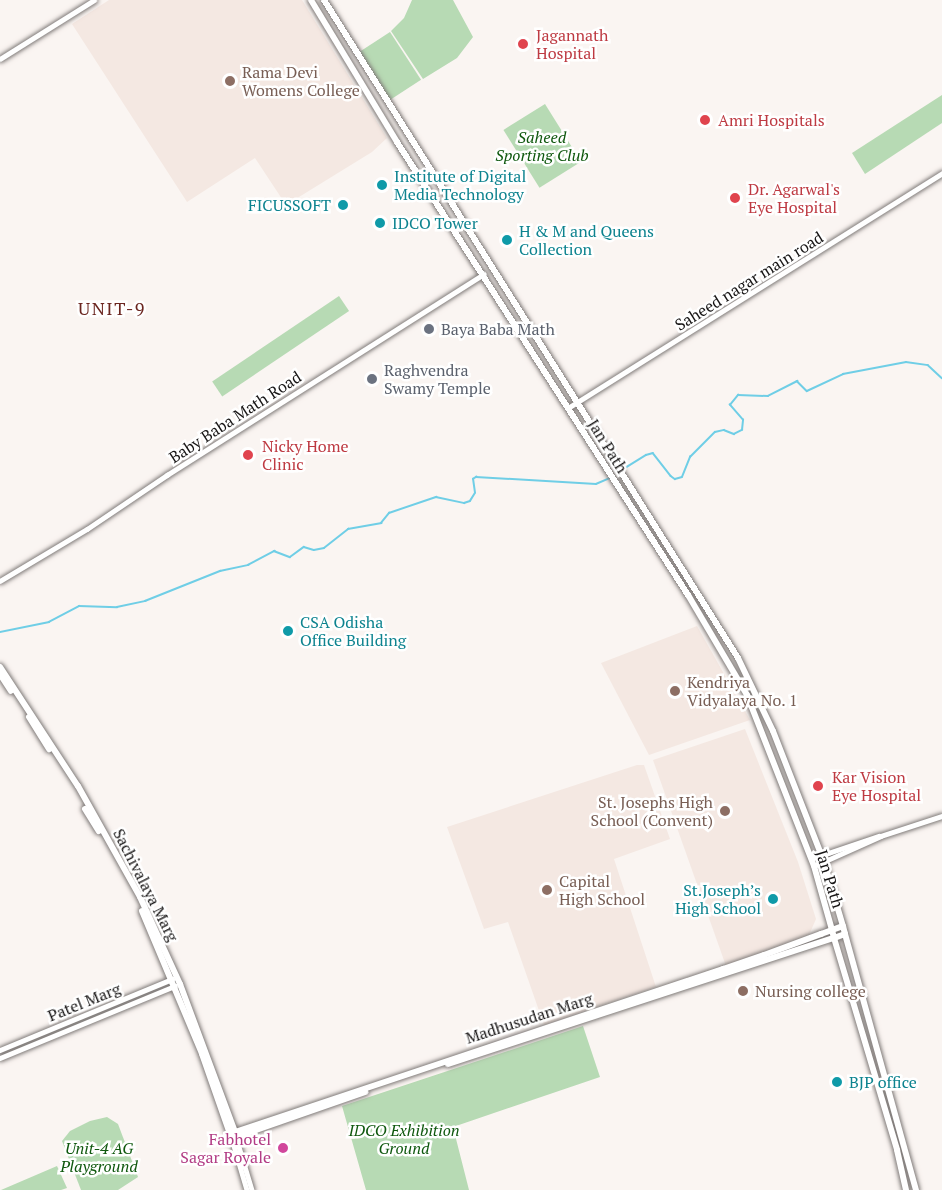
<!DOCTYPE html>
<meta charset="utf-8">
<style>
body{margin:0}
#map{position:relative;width:942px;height:1190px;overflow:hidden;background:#faf5f2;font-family:"PT Serif",serif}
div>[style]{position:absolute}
.built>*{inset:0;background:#f4e8e2}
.green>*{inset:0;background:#b7dab4;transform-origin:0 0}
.stream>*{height:1.5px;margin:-0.75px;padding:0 0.75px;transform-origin:0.75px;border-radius:0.75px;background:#6fcee6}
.roads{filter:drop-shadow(0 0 2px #807b79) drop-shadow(0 0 2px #807b79)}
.minor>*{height:4.5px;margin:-2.25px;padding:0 2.25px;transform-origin:2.25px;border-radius:2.25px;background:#fff}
.major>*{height:6px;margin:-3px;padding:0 3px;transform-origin:3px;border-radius:3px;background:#fff}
.dots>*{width:16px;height:16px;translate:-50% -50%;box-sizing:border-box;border:3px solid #fff;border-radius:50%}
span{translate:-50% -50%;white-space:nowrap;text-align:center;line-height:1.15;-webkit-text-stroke:5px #fff;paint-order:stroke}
.health-label{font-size:16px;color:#be3a42}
.left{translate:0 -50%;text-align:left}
.education-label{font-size:16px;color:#785e54}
.right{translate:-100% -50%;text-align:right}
.park-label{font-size:16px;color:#0f580e;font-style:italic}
.culture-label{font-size:16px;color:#0d838f}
.street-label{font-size:16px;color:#171515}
.worship-label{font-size:16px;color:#5b616d}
.hotel-label{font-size:16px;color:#b23c85}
.neighbourhood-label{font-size:18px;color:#6b2620;letter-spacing:1.5px}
</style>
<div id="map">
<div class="built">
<i style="clip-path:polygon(109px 0,302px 0,387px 138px,372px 152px,286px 205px,255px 158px,187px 202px,72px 24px)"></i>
<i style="clip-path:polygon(697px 626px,750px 720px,649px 755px,601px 663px)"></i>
<i style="clip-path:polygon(745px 729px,798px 862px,816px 919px,809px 935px,726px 966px,653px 760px)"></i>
<i style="clip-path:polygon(637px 765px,644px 765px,670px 839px,614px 859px,656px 987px,544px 1025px,508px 922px,484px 929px,447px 827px)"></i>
</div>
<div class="green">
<i style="clip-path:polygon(412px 0,453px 0,473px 37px,457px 58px,423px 79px,391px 31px,404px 18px)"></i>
<i style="left:390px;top:32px;width:57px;height:38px;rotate:57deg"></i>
<i style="clip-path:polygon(942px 95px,942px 123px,865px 174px,852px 153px)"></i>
<i style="left:545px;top:104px;width:68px;height:49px;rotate:58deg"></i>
<i style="left:339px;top:296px;width:18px;height:153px;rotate:56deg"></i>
<i style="clip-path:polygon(583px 1026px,600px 1077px,453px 1127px,469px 1190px,366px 1190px,342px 1106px)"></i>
<i style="clip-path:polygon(107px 1117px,118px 1124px,138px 1177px,118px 1190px,81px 1190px,62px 1141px,70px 1131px,90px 1121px)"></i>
<i style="clip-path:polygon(57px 1166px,67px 1188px,61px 1190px,1px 1190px)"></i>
</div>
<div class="stream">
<i style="left:622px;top:470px;width:28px;rotate:-32deg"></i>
<i style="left:646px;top:455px;width:7px;rotate:-16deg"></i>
<i style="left:653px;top:453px;width:29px;rotate:52deg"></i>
<i style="left:671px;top:476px;width:5px;rotate:37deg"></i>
<i style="left:675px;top:479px;width:7px;rotate:-16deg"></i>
<i style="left:682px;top:477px;width:22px;rotate:-68deg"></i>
<i style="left:690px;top:457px;width:35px;rotate:-45deg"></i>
<i style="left:715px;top:432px;width:9px;rotate:-13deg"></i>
<i style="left:724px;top:430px;width:11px;rotate:22deg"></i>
<i style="left:734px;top:434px;width:9px;rotate:-27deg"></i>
<i style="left:742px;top:430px;width:10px;rotate:-84deg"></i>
<i style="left:743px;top:420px;width:20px;rotate:-131deg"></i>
<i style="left:730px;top:405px;width:13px;rotate:-51deg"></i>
<i style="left:738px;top:395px;width:30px;rotate:2deg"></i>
<i style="left:768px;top:396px;width:33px;rotate:-27deg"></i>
<i style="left:797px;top:381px;width:14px;rotate:45deg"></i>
<i style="left:807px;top:391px;width:40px;rotate:-25deg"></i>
<i style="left:843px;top:374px;width:64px;rotate:-10.8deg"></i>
<i style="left:906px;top:362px;width:22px;rotate:8deg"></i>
<i style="left:928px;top:365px;width:19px;rotate:43deg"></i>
<i style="left:0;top:632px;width:50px;rotate:-11.5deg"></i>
<i style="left:49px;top:622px;width:34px;rotate:-28deg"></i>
<i style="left:79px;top:606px;width:38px;rotate:2deg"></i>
<i style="left:117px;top:607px;width:29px;rotate:-12deg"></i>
<i style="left:145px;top:601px;width:81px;rotate:-21.8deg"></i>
<i style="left:220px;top:571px;width:29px;rotate:-12deg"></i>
<i style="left:248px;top:565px;width:30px;rotate:-28deg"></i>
<i style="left:274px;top:551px;width:17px;rotate:21deg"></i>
<i style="left:290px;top:557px;width:17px;rotate:-36deg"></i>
<i style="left:304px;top:547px;width:10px;rotate:17deg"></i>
<i style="left:314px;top:550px;width:10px;rotate:-11deg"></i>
<i style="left:324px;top:548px;width:31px;rotate:-38deg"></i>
<i style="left:348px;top:529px;width:34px;rotate:-10deg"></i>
<i style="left:381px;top:523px;width:13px;rotate:-51deg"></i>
<i style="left:389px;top:513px;width:50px;rotate:-18.8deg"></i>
<i style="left:436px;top:497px;width:29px;rotate:12deg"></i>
<i style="left:464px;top:503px;width:6px;rotate:-18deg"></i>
<i style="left:470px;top:501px;width:9px;rotate:-58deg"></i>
<i style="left:475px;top:493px;width:14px;rotate:-98deg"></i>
<i style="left:473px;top:479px;width:4px;rotate:-34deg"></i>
<i style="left:476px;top:477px;width:120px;rotate:3.3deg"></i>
<i style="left:596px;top:484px;width:15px;rotate:-23deg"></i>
</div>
<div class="roads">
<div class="minor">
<i style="left:0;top:59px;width:111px;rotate:-32.1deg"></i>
<i style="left:568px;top:408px;width:442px;rotate:-32.1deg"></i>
<i style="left:0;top:581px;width:101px;rotate:-30.9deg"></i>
<i style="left:87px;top:529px;width:97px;rotate:-34deg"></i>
<i style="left:167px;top:475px;width:375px;rotate:-32.4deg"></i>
<i style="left:811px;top:859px;width:72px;rotate:-18.7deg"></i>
<i style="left:814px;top:866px;width:73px;rotate:-24.1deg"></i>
<i style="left:881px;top:836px;width:64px;rotate:-18.2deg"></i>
<i style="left:0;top:1050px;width:186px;rotate:-22.4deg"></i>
<i style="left:0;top:1058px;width:189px;rotate:-22.4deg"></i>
<i style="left:236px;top:1137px;width:55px;rotate:73.2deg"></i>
<i style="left:232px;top:1139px;width:53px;rotate:73.6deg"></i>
</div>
<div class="major">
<i style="left:324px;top:0;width:777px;rotate:57.82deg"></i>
<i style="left:738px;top:658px;width:81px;rotate:64.4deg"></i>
<i style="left:773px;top:731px;width:141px;rotate:68.7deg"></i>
<i style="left:824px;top:862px;width:67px;rotate:73.5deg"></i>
<i style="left:0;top:667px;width:142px;rotate:56.8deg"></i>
<i style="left:78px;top:786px;width:127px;rotate:60.8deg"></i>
<i style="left:140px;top:897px;width:96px;rotate:65.3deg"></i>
<i style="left:180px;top:984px;width:158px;rotate:69.6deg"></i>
<i style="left:235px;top:1132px;width:515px;rotate:-18.47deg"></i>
<i style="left:723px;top:969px;width:43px;rotate:-18.9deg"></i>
<i style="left:764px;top:955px;width:61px;rotate:-20.2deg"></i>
<i style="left:821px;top:934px;width:23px;rotate:-20deg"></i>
<i style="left:843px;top:926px;width:8px;rotate:76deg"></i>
<i style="left:845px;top:934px;width:12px;rotate:160deg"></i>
<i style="left:834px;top:938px;width:8px;rotate:-104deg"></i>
<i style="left:832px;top:930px;width:66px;rotate:-105.7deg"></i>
<i style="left:814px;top:866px;width:184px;rotate:-111.4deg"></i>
<i style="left:747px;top:695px;width:116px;rotate:-120.5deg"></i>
<i style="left:688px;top:595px;width:538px;rotate:-122.72deg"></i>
<i style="left:397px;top:142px;width:166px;rotate:-121.2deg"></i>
<i style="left:0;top:674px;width:20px;rotate:57deg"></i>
<i style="left:29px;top:717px;width:38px;rotate:58deg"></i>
<i style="left:85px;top:809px;width:26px;rotate:58deg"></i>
<i style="left:142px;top:911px;width:155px;rotate:67.2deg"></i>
<i style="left:202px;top:1054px;width:85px;rotate:70.7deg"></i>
<i style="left:845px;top:934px;width:266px;rotate:74.5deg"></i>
<i style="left:448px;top:1064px;width:406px;rotate:-18.1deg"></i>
<i style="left:834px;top:938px;width:221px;rotate:73.4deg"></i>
<i style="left:897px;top:1150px;width:41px;rotate:77.3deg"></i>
<i style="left:236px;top:1137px;width:137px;rotate:-19.2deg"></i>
</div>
</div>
<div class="dots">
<i style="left:523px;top:44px;background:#e0444e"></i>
<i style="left:230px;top:81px;background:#8d6e63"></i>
<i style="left:705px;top:120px;background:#e0444e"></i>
<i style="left:382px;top:185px;background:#0f9aa8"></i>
<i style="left:735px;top:198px;background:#e0444e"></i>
<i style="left:343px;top:205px;background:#0f9aa8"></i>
<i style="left:380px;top:223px;background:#0f9aa8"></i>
<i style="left:507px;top:240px;background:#0f9aa8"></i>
<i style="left:429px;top:329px;background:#6b7280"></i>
<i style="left:372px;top:379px;background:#6b7280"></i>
<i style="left:248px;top:455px;background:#e0444e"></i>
<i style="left:288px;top:631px;background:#0f9aa8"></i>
<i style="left:675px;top:691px;background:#8d6e63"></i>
<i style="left:818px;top:786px;background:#e0444e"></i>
<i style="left:725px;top:811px;background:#8d6e63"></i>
<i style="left:547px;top:890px;background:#8d6e63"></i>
<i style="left:773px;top:899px;background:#0f9aa8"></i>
<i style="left:743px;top:991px;background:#8d6e63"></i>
<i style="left:837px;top:1082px;background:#0f9aa8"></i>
<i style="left:283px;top:1148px;background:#d1479c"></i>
</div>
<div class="health-label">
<span class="left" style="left:536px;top:44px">Jagannath<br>Hospital</span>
<span class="left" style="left:718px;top:120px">Amri Hospitals</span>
<span class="left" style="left:748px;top:198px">Dr. Agarwal's<br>Eye Hospital</span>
<span class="left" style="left:262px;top:455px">Nicky Home<br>Clinic</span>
<span class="left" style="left:832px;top:786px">Kar Vision<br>Eye Hospital</span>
</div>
<div class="education-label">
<span class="left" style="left:242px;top:81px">Rama Devi<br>Womens College</span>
<span class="left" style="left:687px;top:691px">Kendriya<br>Vidyalaya No. 1</span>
<span class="right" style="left:713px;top:811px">St. Josephs High<br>School (Convent)</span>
<span class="left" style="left:559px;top:890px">Capital<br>High School</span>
<span class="left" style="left:755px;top:991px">Nursing college</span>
</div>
<div class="park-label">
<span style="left:542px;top:146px">Saheed<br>Sporting Club</span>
<span style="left:404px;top:1139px">IDCO Exhibition<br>Ground</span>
<span style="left:99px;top:1157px">Unit-4 AG<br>Playground</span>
</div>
<div class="culture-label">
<span class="left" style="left:394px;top:185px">Institute of Digital<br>Media Technology</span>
<span class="right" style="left:331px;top:205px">FICUSSOFT</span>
<span class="left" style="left:392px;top:223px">IDCO Tower</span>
<span class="left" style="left:519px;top:240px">H &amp; M and Queens<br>Collection</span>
<span class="left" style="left:300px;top:631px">CSA Odisha<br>Office Building</span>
<span class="right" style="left:761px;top:899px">St.Joseph’s<br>High School</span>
<span class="left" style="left:849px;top:1082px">BJP office</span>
</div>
<div class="street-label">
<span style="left:749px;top:281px;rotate:-32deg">Saheed nagar main road</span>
<span style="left:235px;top:417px;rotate:-33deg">Baby Baba Math Road</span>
<span style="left:608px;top:446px;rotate:58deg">Jan Path</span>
<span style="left:830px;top:879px;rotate:73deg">Jan Path</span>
<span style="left:146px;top:885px;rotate:63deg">Sachivalaya Marg</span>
<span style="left:84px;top:1002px;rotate:-22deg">Patel Marg</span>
<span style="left:529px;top:1018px;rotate:-18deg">Madhusudan Marg</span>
</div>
<div class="worship-label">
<span class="left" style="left:441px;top:329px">Baya Baba Math</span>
<span class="left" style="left:384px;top:379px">Raghvendra<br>Swamy Temple</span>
</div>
<div class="hotel-label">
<span class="right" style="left:271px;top:1148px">Fabhotel<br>Sagar Royale</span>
</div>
<div class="neighbourhood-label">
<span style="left:112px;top:308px">UNIT-9</span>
</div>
</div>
